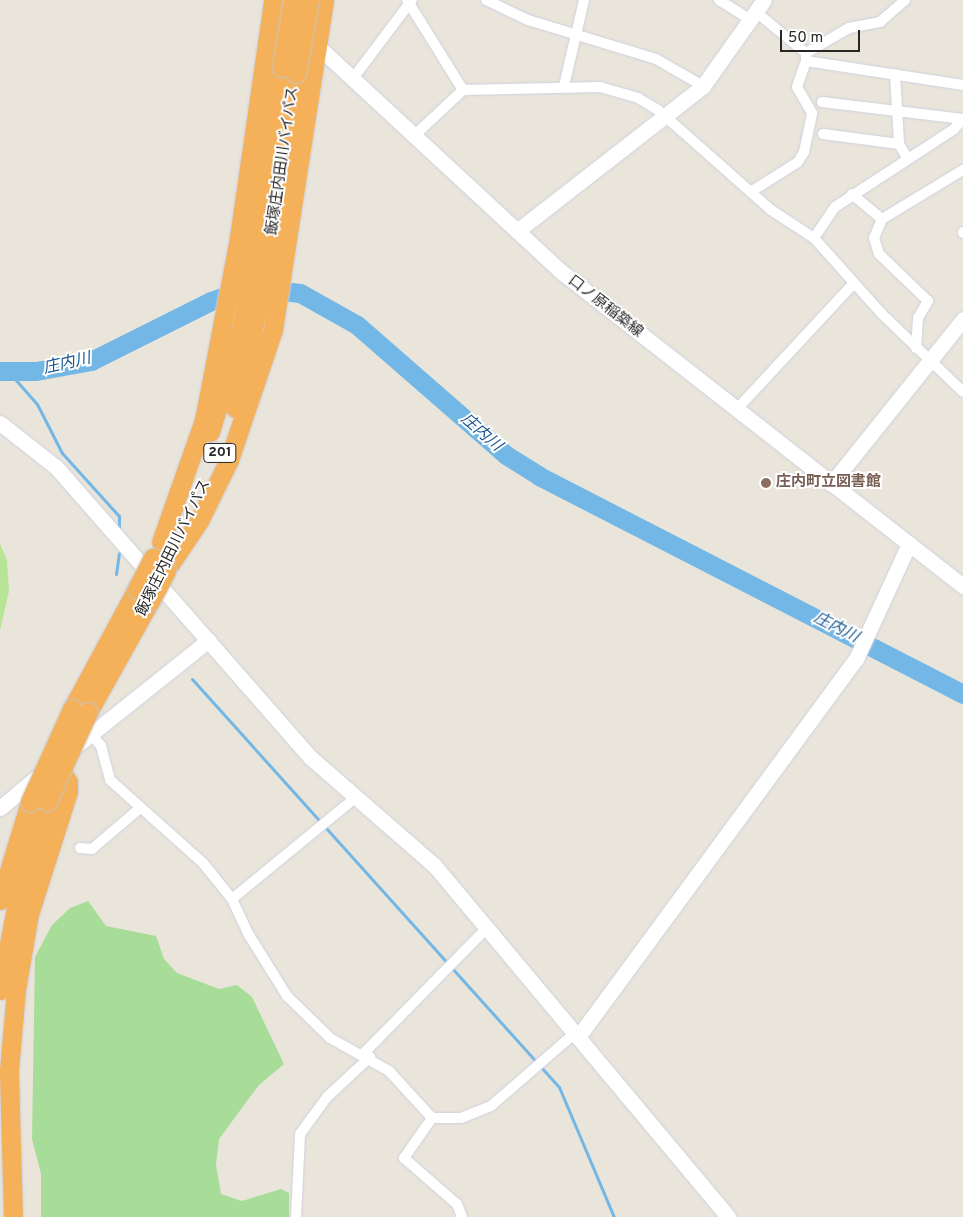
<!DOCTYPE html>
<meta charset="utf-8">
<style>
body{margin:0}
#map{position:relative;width:963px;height:1217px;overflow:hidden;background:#e9e5da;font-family:Overpass,"Noto Sans JP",sans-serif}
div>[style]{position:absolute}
.green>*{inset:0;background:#a7dd99}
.pitch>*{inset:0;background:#b8e495}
.stream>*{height:3px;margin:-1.5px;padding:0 1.5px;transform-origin:1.5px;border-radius:1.5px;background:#72b7e6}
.river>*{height:19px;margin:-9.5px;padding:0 9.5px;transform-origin:9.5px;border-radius:9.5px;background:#72b7e6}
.roads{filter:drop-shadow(0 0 1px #cfd0e0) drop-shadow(0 0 1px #cfd0e0)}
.street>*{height:10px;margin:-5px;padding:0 5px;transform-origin:5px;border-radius:5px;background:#fff}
.secondary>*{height:15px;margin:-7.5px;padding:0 7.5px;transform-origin:7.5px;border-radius:7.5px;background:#fff}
.highway>*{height:19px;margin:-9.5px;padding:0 9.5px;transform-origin:9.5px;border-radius:9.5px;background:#f4b15a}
.bridges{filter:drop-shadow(0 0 1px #c7c7c7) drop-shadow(0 0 1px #c7c7c7)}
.highway-bridge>*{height:19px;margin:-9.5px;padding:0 9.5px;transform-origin:9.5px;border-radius:9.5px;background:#f4b15a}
.dots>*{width:14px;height:14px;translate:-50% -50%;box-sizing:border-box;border:2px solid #fff;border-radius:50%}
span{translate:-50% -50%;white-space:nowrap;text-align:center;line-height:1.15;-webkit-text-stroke:4px #fff;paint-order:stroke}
.shield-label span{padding:1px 4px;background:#fff;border:1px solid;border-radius:4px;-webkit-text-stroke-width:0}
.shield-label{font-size:14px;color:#272727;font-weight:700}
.street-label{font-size:15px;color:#272727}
.education-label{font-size:15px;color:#785e54;font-weight:700}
.left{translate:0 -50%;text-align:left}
.water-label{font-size:16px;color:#15548e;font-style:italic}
.scale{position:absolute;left:780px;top:30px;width:80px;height:22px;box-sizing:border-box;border:2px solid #272727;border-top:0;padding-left:6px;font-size:15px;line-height:18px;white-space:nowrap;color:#272727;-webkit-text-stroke:4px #fff;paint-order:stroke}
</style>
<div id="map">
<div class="green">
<i style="clip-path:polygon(88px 901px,106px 926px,156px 936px,164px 959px,177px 973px,219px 989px,237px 985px,252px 997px,284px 1064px,259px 1085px,219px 1139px,216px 1165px,221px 1194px,242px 1201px,281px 1189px,289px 1193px,289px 1217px,41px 1217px,41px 1174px,32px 1139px,35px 957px,52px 925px,70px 908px)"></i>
</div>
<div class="pitch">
<i style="clip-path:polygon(0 544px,7px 560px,9px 591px,0 631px)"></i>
</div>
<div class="stream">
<i style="left:7px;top:370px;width:45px;rotate:48.6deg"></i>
<i style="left:37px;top:404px;width:55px;rotate:63deg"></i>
<i style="left:62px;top:453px;width:85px;rotate:47.9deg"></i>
<i style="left:119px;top:516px;width:11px;rotate:90deg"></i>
<i style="left:116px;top:574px;width:21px;rotate:-82deg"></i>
<i style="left:192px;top:679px;width:549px;rotate:48.03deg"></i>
<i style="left:559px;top:1087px;width:141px;rotate:67.1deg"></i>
</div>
<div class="river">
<i style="left:0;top:371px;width:36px"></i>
<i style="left:36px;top:371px;width:56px;rotate:-10.3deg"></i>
<i style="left:91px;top:361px;width:134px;rotate:-26.6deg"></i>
<i style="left:211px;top:301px;width:42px;rotate:-19.3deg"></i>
<i style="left:251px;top:287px;width:49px;rotate:7deg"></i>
<i style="left:300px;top:293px;width:65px;rotate:29.3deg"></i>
<i style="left:357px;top:325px;width:198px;rotate:41.1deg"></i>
<i style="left:506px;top:455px;width:39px;rotate:32deg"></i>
<i style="left:539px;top:476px;width:477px;rotate:27.2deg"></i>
</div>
<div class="roads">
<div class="street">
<i style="left:407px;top:0;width:106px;rotate:58.1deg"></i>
<i style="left:463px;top:90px;width:137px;rotate:-1.3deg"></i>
<i style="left:600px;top:87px;width:40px;rotate:16deg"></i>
<i style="left:638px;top:98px;width:23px;rotate:31deg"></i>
<i style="left:658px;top:110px;width:151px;rotate:41.5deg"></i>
<i style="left:771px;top:210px;width:51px;rotate:33.1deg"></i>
<i style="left:814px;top:238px;width:102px;rotate:48.2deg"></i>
<i style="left:882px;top:314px;width:112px;rotate:43.9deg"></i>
<i style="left:486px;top:0;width:47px;rotate:25.5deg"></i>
<i style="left:528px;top:20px;width:134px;rotate:16.9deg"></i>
<i style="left:656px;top:59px;width:54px;rotate:29.9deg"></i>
<i style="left:719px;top:0;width:38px;rotate:32deg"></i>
<i style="left:756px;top:12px;width:65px;rotate:39.4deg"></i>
<i style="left:806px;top:53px;width:8px;rotate:90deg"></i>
<i style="left:806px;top:61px;width:159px;rotate:8.7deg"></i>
<i style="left:806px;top:53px;width:50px;rotate:-30.2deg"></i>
<i style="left:849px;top:28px;width:32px;rotate:-11deg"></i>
<i style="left:880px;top:22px;width:33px;rotate:-41deg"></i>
<i style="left:895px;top:74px;width:70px;rotate:86.7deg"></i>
<i style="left:899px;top:144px;width:17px;rotate:59deg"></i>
<i style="left:354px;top:77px;width:96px;rotate:-53deg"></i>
<i style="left:564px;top:86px;width:88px;rotate:-76.9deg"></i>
<i style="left:822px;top:102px;width:142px;rotate:6.9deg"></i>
<i style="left:416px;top:134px;width:64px;rotate:-43.1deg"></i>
<i style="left:823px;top:134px;width:77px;rotate:7.5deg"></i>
<i style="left:752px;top:191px;width:54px;rotate:-32.2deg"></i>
<i style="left:798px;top:162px;width:12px;rotate:-59deg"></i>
<i style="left:804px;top:152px;width:40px;rotate:-78deg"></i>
<i style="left:812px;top:113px;width:30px;rotate:-120deg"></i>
<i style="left:797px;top:87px;width:28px;rotate:-71deg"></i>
<i style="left:852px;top:194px;width:39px;rotate:40deg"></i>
<i style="left:963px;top:232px;width:1px;rotate:90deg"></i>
<i style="left:814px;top:238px;width:37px;rotate:-56deg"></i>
<i style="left:835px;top:207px;width:142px;rotate:-33.2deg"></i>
<i style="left:954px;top:129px;width:13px;rotate:-48deg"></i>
<i style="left:916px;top:348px;width:30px;rotate:-86deg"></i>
<i style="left:918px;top:318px;width:20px;rotate:-60deg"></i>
<i style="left:928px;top:301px;width:68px;rotate:-136.2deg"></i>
<i style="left:879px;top:254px;width:17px;rotate:-107deg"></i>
<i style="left:874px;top:238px;width:21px;rotate:-67deg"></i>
<i style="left:882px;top:219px;width:95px;rotate:-31.2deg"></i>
<i style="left:736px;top:410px;width:172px;rotate:-47.1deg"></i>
<i style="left:91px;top:734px;width:16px;rotate:50deg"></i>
<i style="left:101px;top:746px;width:35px;rotate:75deg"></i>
<i style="left:110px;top:780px;width:125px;rotate:41.7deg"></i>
<i style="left:203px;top:863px;width:46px;rotate:51.1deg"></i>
<i style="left:232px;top:899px;width:40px;rotate:65deg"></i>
<i style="left:249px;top:935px;width:72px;rotate:58.1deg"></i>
<i style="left:287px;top:996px;width:60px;rotate:44.3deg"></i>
<i style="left:330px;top:1038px;width:68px;rotate:29.2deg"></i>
<i style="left:389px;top:1071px;width:64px;rotate:47.5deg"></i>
<i style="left:432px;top:1118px;width:29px"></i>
<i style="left:461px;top:1118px;width:32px;rotate:-22deg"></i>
<i style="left:491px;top:1106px;width:111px;rotate:-41deg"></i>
<i style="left:80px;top:848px;width:12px;rotate:5deg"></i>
<i style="left:92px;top:849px;width:62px;rotate:-40.4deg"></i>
<i style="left:232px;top:899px;width:161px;rotate:-39.4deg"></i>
<i style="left:363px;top:1054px;width:177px;rotate:-45.5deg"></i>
<i style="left:432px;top:1118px;width:49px;rotate:125deg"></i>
<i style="left:404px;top:1158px;width:70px;rotate:41deg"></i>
<i style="left:457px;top:1204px;width:14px;rotate:69deg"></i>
<i style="left:296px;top:1217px;width:83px;rotate:-87.2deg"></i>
<i style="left:300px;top:1134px;width:46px;rotate:-53.9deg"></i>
<i style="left:327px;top:1097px;width:59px;rotate:-42.9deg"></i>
</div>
<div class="secondary">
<i style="left:311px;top:40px;width:338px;rotate:42.8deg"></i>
<i style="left:559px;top:270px;width:513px;rotate:38.03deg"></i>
<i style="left:517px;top:231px;width:236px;rotate:-37.9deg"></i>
<i style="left:703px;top:86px;width:105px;rotate:-54.7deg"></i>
<i style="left:0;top:423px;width:71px;rotate:38.2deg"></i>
<i style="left:56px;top:467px;width:386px;rotate:48.8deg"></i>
<i style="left:310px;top:757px;width:164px;rotate:41.1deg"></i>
<i style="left:434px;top:865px;width:459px;rotate:50.1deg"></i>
<i style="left:831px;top:484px;width:211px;rotate:-51.3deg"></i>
<i style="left:71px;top:750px;width:176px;rotate:-38.6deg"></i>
<i style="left:0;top:808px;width:56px;rotate:-39.9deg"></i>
<i style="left:578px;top:1037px;width:469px;rotate:-53.7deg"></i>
<i style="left:856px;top:659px;width:127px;rotate:-65.3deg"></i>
</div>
<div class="highway">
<i style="left:235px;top:408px;width:162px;rotate:-77.2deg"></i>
<i style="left:271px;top:250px;width:179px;rotate:-82deg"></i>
<i style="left:210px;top:432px;width:111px;rotate:-73.2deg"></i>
<i style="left:242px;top:326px;width:262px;rotate:-81.2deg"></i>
<i style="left:161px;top:542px;width:129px;rotate:-70.6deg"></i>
<i style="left:204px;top:420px;width:179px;rotate:-79.1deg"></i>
<i style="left:238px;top:244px;width:246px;rotate:-81.8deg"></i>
<i style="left:170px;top:564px;width:52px;rotate:-56deg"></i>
<i style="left:199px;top:521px;width:68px;rotate:-63.8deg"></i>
<i style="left:229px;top:460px;width:137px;rotate:-71.3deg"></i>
<i style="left:273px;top:330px;width:334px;rotate:-81.2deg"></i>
<i style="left:72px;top:709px;width:136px;rotate:-61.6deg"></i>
<i style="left:88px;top:712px;width:127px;rotate:-60.8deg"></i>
<i style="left:0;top:900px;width:102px;rotate:-73deg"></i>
<i style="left:0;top:990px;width:105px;rotate:-79deg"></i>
<i style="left:20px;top:887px;width:90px;rotate:-72.6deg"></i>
<i style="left:13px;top:1217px;width:147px;rotate:-91.6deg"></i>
<i style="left:9px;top:1070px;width:80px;rotate:-85deg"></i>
<i style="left:16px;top:990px;width:77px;rotate:-80.3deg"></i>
<i style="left:29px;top:914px;width:128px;rotate:-72.3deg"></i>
<i style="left:68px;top:792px;width:10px;rotate:-90deg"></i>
<i style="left:68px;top:782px;width:23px;rotate:-121deg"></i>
</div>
</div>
<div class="bridges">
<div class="highway-bridge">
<i style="left:282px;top:67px;width:68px;rotate:-80.7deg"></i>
<i style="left:296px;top:73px;width:74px;rotate:-79.9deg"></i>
<i style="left:137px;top:589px;width:35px;rotate:-63deg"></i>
<i style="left:150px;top:601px;width:34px;rotate:-62deg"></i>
<i style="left:47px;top:801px;width:98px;rotate:-65.3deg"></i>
<i style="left:30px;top:802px;width:102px;rotate:-65.7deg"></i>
</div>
</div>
<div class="dots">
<i style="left:766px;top:483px;background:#8d6e63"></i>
</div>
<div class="shield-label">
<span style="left:220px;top:453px">201</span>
</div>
<div class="street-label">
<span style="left:283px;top:161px;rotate:-82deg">飯塚庄内田川バイパス</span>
<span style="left:605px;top:307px;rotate:38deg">口ノ原稲築線</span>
<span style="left:174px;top:548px;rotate:-64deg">飯塚庄内田川バイパス</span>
</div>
<div class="education-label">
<span class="left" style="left:776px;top:483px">庄内町立図書館</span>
</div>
<div class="water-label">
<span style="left:67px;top:364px;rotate:-13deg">庄内川</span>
<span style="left:481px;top:433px;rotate:41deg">庄内川</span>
<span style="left:836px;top:628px;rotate:27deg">庄内川</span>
</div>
<div class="scale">50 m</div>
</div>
